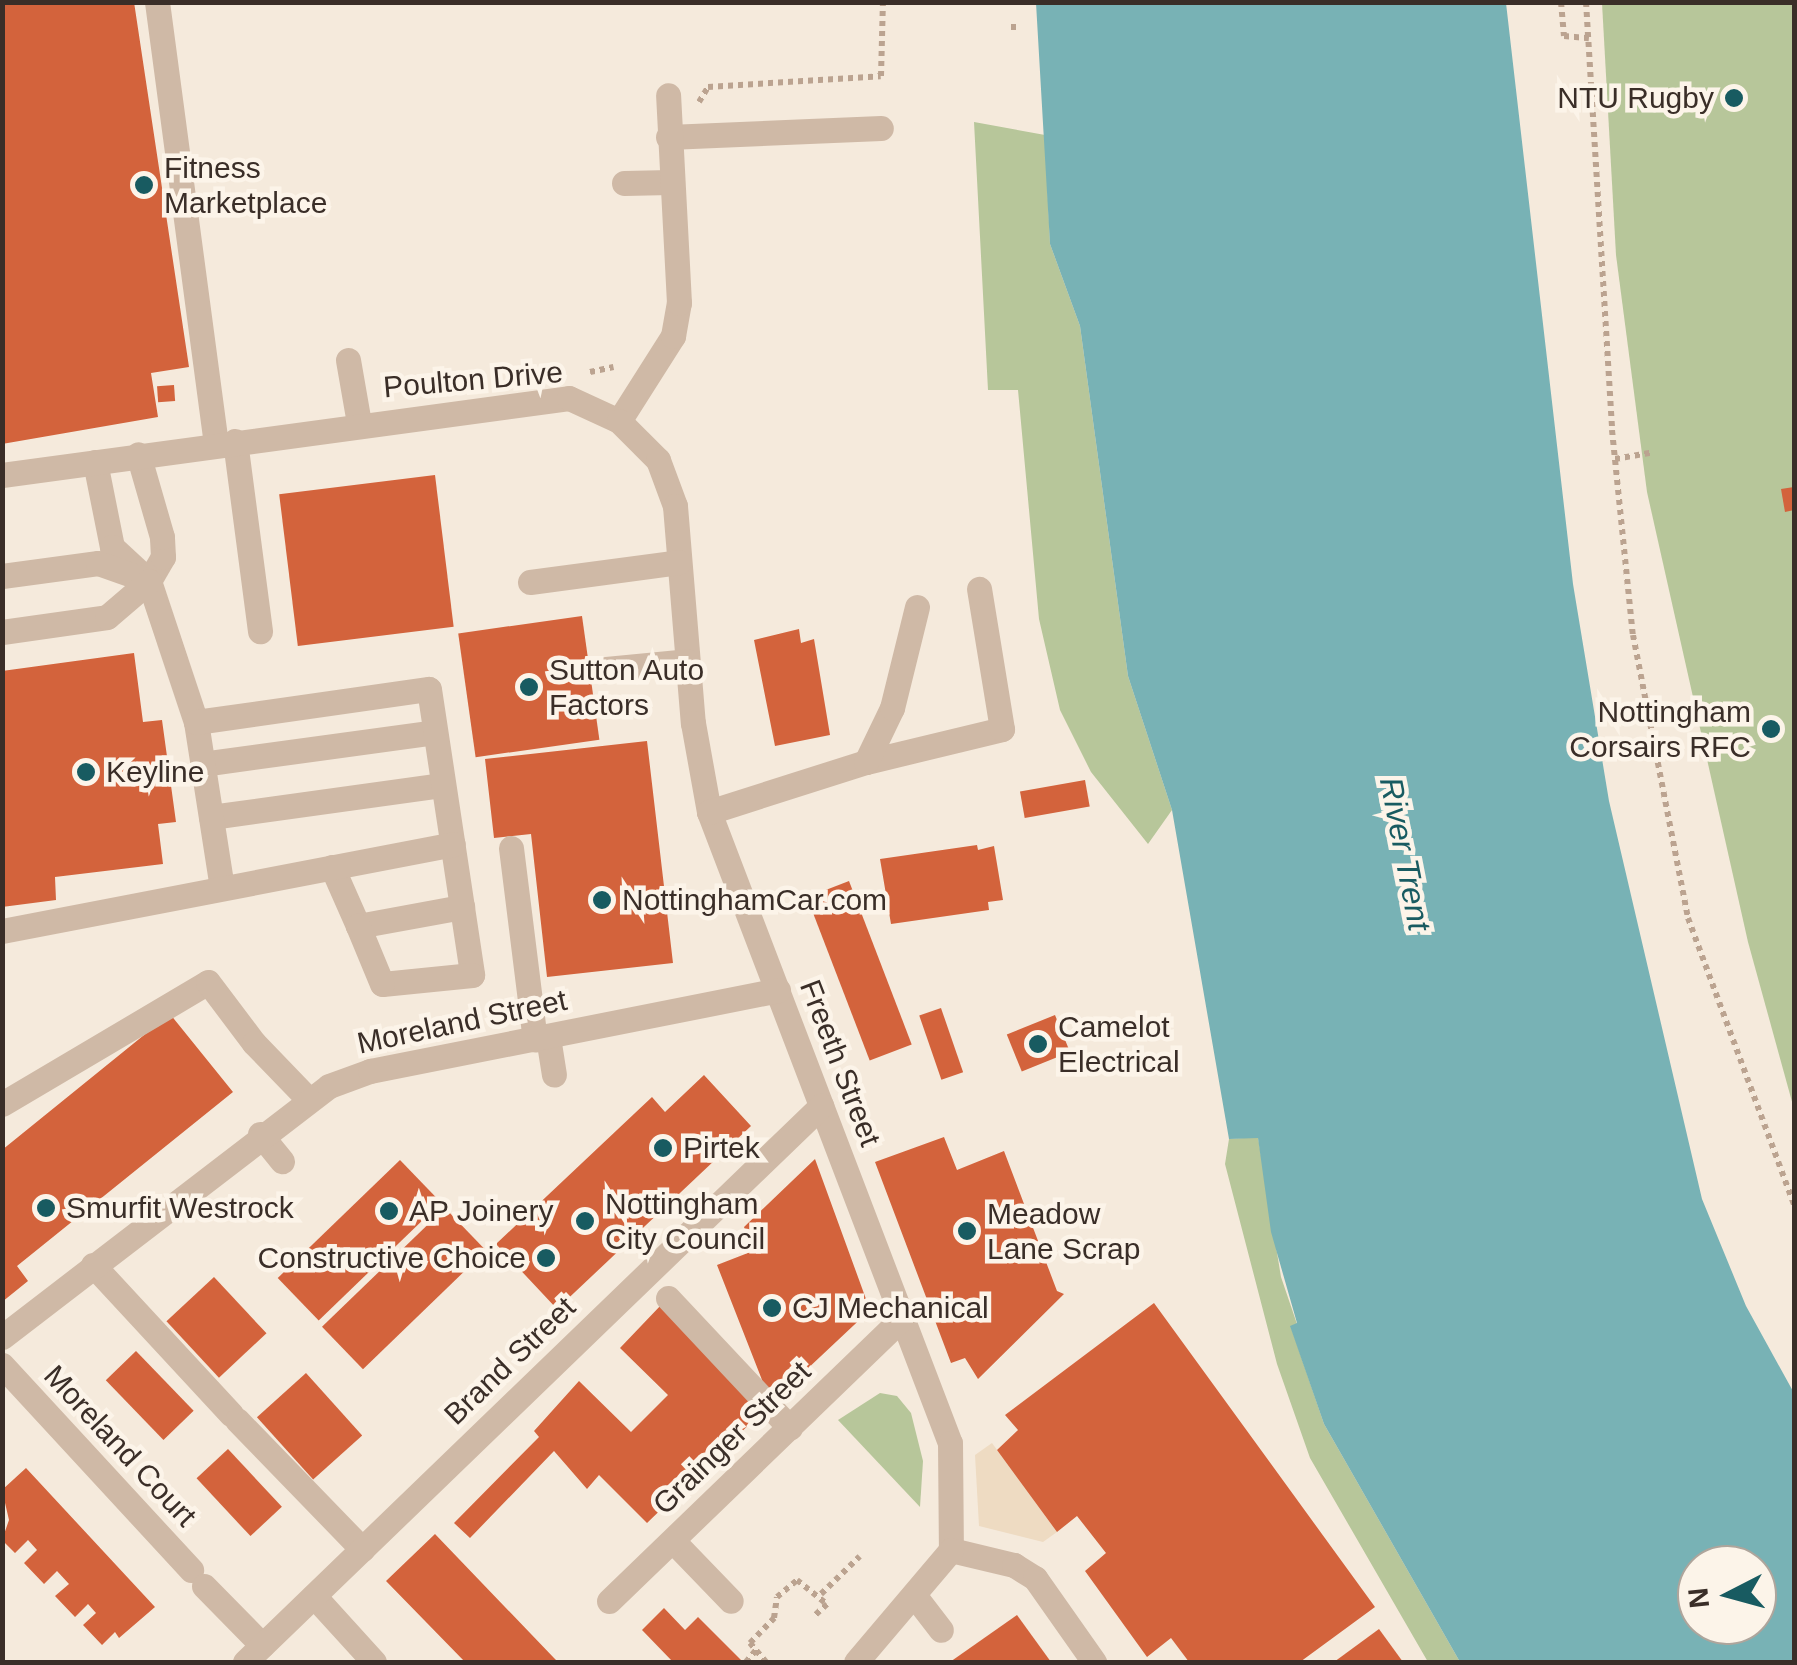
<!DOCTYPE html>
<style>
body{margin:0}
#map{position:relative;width:1797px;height:1665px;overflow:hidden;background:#f5eadc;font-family:Helvetica,sans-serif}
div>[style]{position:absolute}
.green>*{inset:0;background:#b7c69a}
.plaza>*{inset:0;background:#eedbc2}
.water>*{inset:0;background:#78b2b5}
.building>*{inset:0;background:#d3633c;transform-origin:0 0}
.path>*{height:6px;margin-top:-3px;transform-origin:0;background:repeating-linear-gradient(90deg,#bba390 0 5px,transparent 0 10px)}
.minor>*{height:25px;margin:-12.5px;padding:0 12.5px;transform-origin:12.5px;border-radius:12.5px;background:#cfb9a6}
.dots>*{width:28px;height:28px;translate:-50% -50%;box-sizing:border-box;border:5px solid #fcf4e9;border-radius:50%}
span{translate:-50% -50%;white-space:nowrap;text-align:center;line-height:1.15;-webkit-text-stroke:9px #fcf4e9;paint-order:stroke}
.poi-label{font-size:30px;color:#3a2e28}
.right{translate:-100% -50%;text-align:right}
.left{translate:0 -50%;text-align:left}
.street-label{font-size:30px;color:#3a2e28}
.water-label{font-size:32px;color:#185b61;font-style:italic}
.frame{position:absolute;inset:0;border:5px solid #3a2e28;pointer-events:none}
.north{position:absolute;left:1677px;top:1545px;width:100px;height:100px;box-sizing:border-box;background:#fcf4e9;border:2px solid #aea59c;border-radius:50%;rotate:264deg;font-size:28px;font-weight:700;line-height:40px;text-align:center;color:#3a2e28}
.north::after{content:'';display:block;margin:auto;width:35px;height:45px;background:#185b61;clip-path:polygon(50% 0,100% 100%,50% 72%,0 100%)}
</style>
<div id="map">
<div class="green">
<i style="clip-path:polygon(1602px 3px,1794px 3px,1794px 1109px,1748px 942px,1647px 492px,1616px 255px)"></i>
<i style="clip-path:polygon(974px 122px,1045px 135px,1050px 244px,1080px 326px,1128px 676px,1172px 810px,1148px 844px,1091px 772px,1060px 710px,1039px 619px,1018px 390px,988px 390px)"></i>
<i style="clip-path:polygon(1258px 1137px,1281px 1277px,1297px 1324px,1291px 1327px,1324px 1424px,1460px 1662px,1428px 1662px,1310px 1458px,1277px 1364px,1225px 1164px,1229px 1139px)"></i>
<i style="clip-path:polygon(880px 1393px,897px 1396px,911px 1413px,923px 1461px,920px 1507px,838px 1420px)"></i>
</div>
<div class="plaza">
<i style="clip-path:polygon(992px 1443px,1057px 1532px,1043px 1542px,979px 1526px,975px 1455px)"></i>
</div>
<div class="water">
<i style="clip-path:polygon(evenodd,1036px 3px,1506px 3px,1573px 584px,1609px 801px,1702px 1199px,1746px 1306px,1794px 1393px,1794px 1662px,1460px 1662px,1324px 1424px,1290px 1326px,1297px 1323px,1271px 1232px,1258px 1138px,1229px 1139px,1172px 810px,1128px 676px,1080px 326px,1050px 244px,1036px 3px,1697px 1565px,1757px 1565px,1757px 1625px,1697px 1625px,1697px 1565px)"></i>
</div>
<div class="building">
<i style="clip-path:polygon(2px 2px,134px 2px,189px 367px,151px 373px,158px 417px,2px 444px)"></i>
<i style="left:174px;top:385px;width:16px;height:17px;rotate:86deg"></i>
<i style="left:435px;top:475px;width:153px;height:157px;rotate:83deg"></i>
<i style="clip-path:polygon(1794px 487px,1794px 510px,1785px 512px,1781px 489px)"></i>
<i style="left:582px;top:616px;width:125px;height:125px;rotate:82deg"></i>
<i style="clip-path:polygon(799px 629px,801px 643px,814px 639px,830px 735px,775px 746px,754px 640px)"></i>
<i style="clip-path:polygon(134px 653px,143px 722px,162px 720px,176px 822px,158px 824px,163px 864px,55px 877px,56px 900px,2px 907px,2px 671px)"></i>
<i style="clip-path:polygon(647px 741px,673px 963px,547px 977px,531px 834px,494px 838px,485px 759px)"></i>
<i style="left:1085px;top:780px;width:27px;height:66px;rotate:80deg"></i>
<i style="clip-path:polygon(977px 845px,978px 850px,994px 846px,1003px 900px,988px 902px,989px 910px,891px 924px,880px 859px)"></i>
<i style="left:849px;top:881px;width:175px;height:45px;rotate:69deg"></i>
<i style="left:941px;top:1008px;width:68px;height:23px;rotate:71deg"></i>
<i style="clip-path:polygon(170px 1014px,233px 1092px,17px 1266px,28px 1281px,2px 1302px,2px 1150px)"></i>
<i style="left:1055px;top:1015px;width:40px;height:52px;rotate:68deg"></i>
<i style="clip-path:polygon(704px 1075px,751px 1126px,557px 1309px,496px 1244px,652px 1097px,665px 1112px)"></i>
<i style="clip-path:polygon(944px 1137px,957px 1170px,1004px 1151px,1057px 1291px,1064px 1294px,978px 1379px,965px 1358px,951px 1363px,875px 1162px)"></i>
<i style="clip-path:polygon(815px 1159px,870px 1310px,771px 1403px,717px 1265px,753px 1251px,744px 1227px)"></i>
<i style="left:400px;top:1160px;width:59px;height:170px;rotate:46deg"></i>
<i style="left:445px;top:1208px;width:59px;height:171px;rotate:46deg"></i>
<i style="left:214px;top:1277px;width:77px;height:65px;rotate:47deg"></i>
<i style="clip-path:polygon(1154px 1303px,1375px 1607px,1300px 1662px,1189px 1662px,1171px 1638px,1147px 1657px,1085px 1571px,1106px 1553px,1077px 1516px,1057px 1532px,997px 1450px,1018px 1430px,1005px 1415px)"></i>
<i style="clip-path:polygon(662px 1304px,761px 1413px,647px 1523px,599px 1475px,587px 1489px,554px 1451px,470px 1538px,454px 1523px,539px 1437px,534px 1431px,579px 1381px,631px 1432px,668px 1395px,620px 1348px)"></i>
<i style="left:136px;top:1351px;width:83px;height:42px;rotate:46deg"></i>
<i style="left:306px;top:1373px;width:84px;height:66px;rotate:48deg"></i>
<i style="left:228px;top:1449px;width:79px;height:43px;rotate:47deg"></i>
<i style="clip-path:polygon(26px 1468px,155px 1607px,119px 1638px,115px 1632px,102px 1645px,83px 1625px,96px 1613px,88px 1604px,75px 1617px,55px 1596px,69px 1584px,57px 1571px,44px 1584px,24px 1563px,37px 1550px,28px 1540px,15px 1553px,2px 1540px,9px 1520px,2px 1490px)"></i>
<i style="clip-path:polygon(435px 1534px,554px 1658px,558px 1662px,465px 1662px,386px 1581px)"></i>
<i style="clip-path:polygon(664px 1608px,685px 1630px,698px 1617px,743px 1662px,673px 1662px,642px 1630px)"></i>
<i style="clip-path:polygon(1017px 1615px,1051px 1662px,950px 1662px)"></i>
<i style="clip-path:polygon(1379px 1629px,1403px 1662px,1334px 1662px)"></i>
</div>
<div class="path">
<i style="left:1561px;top:2px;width:34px;rotate:85deg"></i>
<i style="left:1564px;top:36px;width:25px;rotate:5deg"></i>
<i style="left:1586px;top:2px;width:429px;rotate:86.5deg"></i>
<i style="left:1612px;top:430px;width:206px;rotate:84.2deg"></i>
<i style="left:1633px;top:635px;width:288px;rotate:79deg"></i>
<i style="left:1688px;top:918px;width:306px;rotate:69.7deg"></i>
<i style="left:1011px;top:27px;width:10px"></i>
<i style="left:699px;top:102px;width:17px;rotate:-59deg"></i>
<i style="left:708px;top:87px;width:173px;rotate:-3.6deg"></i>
<i style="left:881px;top:76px;width:74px;rotate:-88.5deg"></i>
<i style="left:590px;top:372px;width:24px;rotate:-12deg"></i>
<i style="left:1615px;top:459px;width:36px;rotate:-10deg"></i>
<i style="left:821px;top:1594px;width:54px;rotate:-44.3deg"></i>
<i style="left:746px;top:1662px;width:16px;rotate:-50deg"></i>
<i style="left:766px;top:1662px;width:25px;rotate:-130deg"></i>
<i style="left:750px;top:1643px;width:35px;rotate:-46deg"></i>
<i style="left:774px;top:1618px;width:21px;rotate:-82deg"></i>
<i style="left:777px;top:1597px;width:26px;rotate:-40deg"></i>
<i style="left:797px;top:1580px;width:38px;rotate:39deg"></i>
<i style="left:827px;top:1604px;width:19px;rotate:137deg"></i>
</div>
<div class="minor">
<i style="left:157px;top:2px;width:446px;rotate:82.4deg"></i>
<i style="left:668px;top:137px;width:213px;rotate:-2.4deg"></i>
<i style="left:624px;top:183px;width:46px;rotate:-1.2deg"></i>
<i style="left:348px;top:360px;width:64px;rotate:80.1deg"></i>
<i style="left:619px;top:421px;width:101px;rotate:-57.6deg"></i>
<i style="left:673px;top:336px;width:34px;rotate:-80deg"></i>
<i style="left:679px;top:303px;width:208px;rotate:-93deg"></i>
<i style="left:235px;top:441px;width:192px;rotate:82.5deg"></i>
<i style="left:95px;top:462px;width:87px;rotate:78.7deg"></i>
<i style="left:112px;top:547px;width:50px;rotate:42.6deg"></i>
<i style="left:149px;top:581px;width:28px;rotate:-60deg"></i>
<i style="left:163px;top:557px;width:20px;rotate:-93deg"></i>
<i style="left:162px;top:537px;width:86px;rotate:-106.1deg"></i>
<i style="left:2px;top:475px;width:572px;rotate:-7.73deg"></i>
<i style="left:569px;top:398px;width:55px;rotate:24.7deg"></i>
<i style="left:619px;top:421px;width:55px;rotate:45deg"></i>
<i style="left:658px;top:460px;width:49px;rotate:69.7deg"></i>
<i style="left:675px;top:506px;width:218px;rotate:85.3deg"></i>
<i style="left:693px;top:723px;width:90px;rotate:79.8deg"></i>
<i style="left:709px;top:812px;width:675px;rotate:69.1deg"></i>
<i style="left:950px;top:1443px;width:107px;rotate:89.5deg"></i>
<i style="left:951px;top:1550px;width:65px;rotate:13.4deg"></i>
<i style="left:1014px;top:1565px;width:25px;rotate:32deg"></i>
<i style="left:1035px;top:1578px;width:103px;rotate:54.9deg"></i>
<i style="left:2px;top:576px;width:97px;rotate:-7.7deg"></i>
<i style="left:98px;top:563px;width:54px;rotate:19.4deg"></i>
<i style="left:149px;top:581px;width:149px;rotate:71.6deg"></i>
<i style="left:530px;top:582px;width:150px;rotate:-7.6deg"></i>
<i style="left:2px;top:632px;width:106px;rotate:-8.1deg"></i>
<i style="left:107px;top:617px;width:55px;rotate:-40.6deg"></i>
<i style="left:606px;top:669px;width:81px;rotate:-5.6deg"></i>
<i style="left:866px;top:762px;width:140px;rotate:-13.6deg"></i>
<i style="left:1002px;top:729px;width:142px;rotate:-99.3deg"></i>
<i style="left:202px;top:764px;width:235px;rotate:-7.8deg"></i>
<i style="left:709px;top:812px;width:165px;rotate:-17.7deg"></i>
<i style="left:866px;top:762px;width:60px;rotate:-64.3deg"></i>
<i style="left:892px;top:708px;width:104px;rotate:-76.1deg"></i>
<i style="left:211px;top:817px;width:234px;rotate:-7.9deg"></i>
<i style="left:511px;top:848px;width:193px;rotate:82.9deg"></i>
<i style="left:332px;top:867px;width:64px;rotate:66.2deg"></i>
<i style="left:358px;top:926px;width:106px;rotate:-10.4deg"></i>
<i style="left:222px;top:888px;width:168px;rotate:-98.9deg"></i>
<i style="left:196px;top:722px;width:235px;rotate:-8.1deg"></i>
<i style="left:429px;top:689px;width:289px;rotate:81.4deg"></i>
<i style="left:472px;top:975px;width:90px;rotate:174.3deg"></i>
<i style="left:382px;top:984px;width:63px;rotate:-112.5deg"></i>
<i style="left:2px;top:931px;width:459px;rotate:-10.9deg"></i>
<i style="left:548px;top:1037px;width:38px;rotate:81deg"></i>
<i style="left:2px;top:1104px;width:239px;rotate:-30.6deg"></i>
<i style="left:208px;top:982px;width:76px;rotate:53deg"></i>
<i style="left:254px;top:1043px;width:78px;rotate:46deg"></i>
<i style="left:260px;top:1134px;width:35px;rotate:51deg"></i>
<i style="left:93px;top:1265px;width:203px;rotate:47.2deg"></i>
<i style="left:668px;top:1298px;width:178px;rotate:46.8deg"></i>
<i style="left:2px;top:1337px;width:412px;rotate:-37.5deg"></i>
<i style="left:329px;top:1086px;width:44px;rotate:-20.1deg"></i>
<i style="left:370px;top:1071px;width:416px;rotate:-11.2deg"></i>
<i style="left:2px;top:1365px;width:279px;rotate:47.3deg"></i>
<i style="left:237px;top:1420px;width:180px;rotate:45.9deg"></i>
<i style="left:673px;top:1541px;width:83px;rotate:46deg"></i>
<i style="left:204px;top:1586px;width:83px;rotate:45.5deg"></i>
<i style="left:914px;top:1595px;width:44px;rotate:52.4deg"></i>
<i style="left:314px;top:1596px;width:89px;rotate:47.7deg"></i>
<i style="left:609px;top:1601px;width:405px;rotate:-44deg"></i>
<i style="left:245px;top:1662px;width:801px;rotate:-43.99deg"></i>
<i style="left:856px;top:1662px;width:147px;rotate:-49.7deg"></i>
</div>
<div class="dots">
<i style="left:1734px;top:98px;background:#185b61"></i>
<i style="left:144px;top:185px;background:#185b61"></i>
<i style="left:529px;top:687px;background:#185b61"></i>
<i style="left:1771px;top:729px;background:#185b61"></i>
<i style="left:86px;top:772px;background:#185b61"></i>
<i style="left:602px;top:900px;background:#185b61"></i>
<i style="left:1038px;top:1044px;background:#185b61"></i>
<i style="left:663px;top:1148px;background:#185b61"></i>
<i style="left:46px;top:1208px;background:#185b61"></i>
<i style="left:389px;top:1211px;background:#185b61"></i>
<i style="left:585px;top:1221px;background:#185b61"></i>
<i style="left:967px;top:1231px;background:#185b61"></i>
<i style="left:546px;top:1258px;background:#185b61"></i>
<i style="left:772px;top:1308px;background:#185b61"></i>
</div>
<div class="poi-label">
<span class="right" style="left:1714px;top:98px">NTU Rugby</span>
<span class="left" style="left:164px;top:185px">Fitness<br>Marketplace</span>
<span class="left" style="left:549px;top:687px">Sutton Auto<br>Factors</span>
<span class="right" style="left:1751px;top:729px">Nottingham<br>Corsairs RFC</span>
<span class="left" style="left:106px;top:772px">Keyline</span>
<span class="left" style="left:622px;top:900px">NottinghamCar.com</span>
<span class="left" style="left:1058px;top:1044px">Camelot<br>Electrical</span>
<span class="left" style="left:683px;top:1148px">Pirtek</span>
<span class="left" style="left:605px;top:1221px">Nottingham<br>City Council</span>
<span class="left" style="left:66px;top:1208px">Smurfit Westrock</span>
<span class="left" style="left:409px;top:1211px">AP Joinery</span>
<span class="left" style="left:987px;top:1231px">Meadow<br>Lane Scrap</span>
<span class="right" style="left:526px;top:1258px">Constructive Choice</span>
<span class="left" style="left:792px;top:1308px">CJ Mechanical</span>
</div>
<div class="street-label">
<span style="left:473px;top:380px;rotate:-5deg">Poulton Drive</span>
<span style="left:462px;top:1022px;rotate:-12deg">Moreland Street</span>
<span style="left:840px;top:1063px;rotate:69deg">Freeth Street</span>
<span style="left:510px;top:1361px;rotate:-44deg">Brand Street</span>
<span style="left:732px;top:1438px;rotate:-44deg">Grainger Street</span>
<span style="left:120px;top:1446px;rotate:47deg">Moreland Court</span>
</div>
<div class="water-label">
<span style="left:1405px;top:854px;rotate:79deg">River Trent</span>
</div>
<div class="frame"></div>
<div class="north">N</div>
</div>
